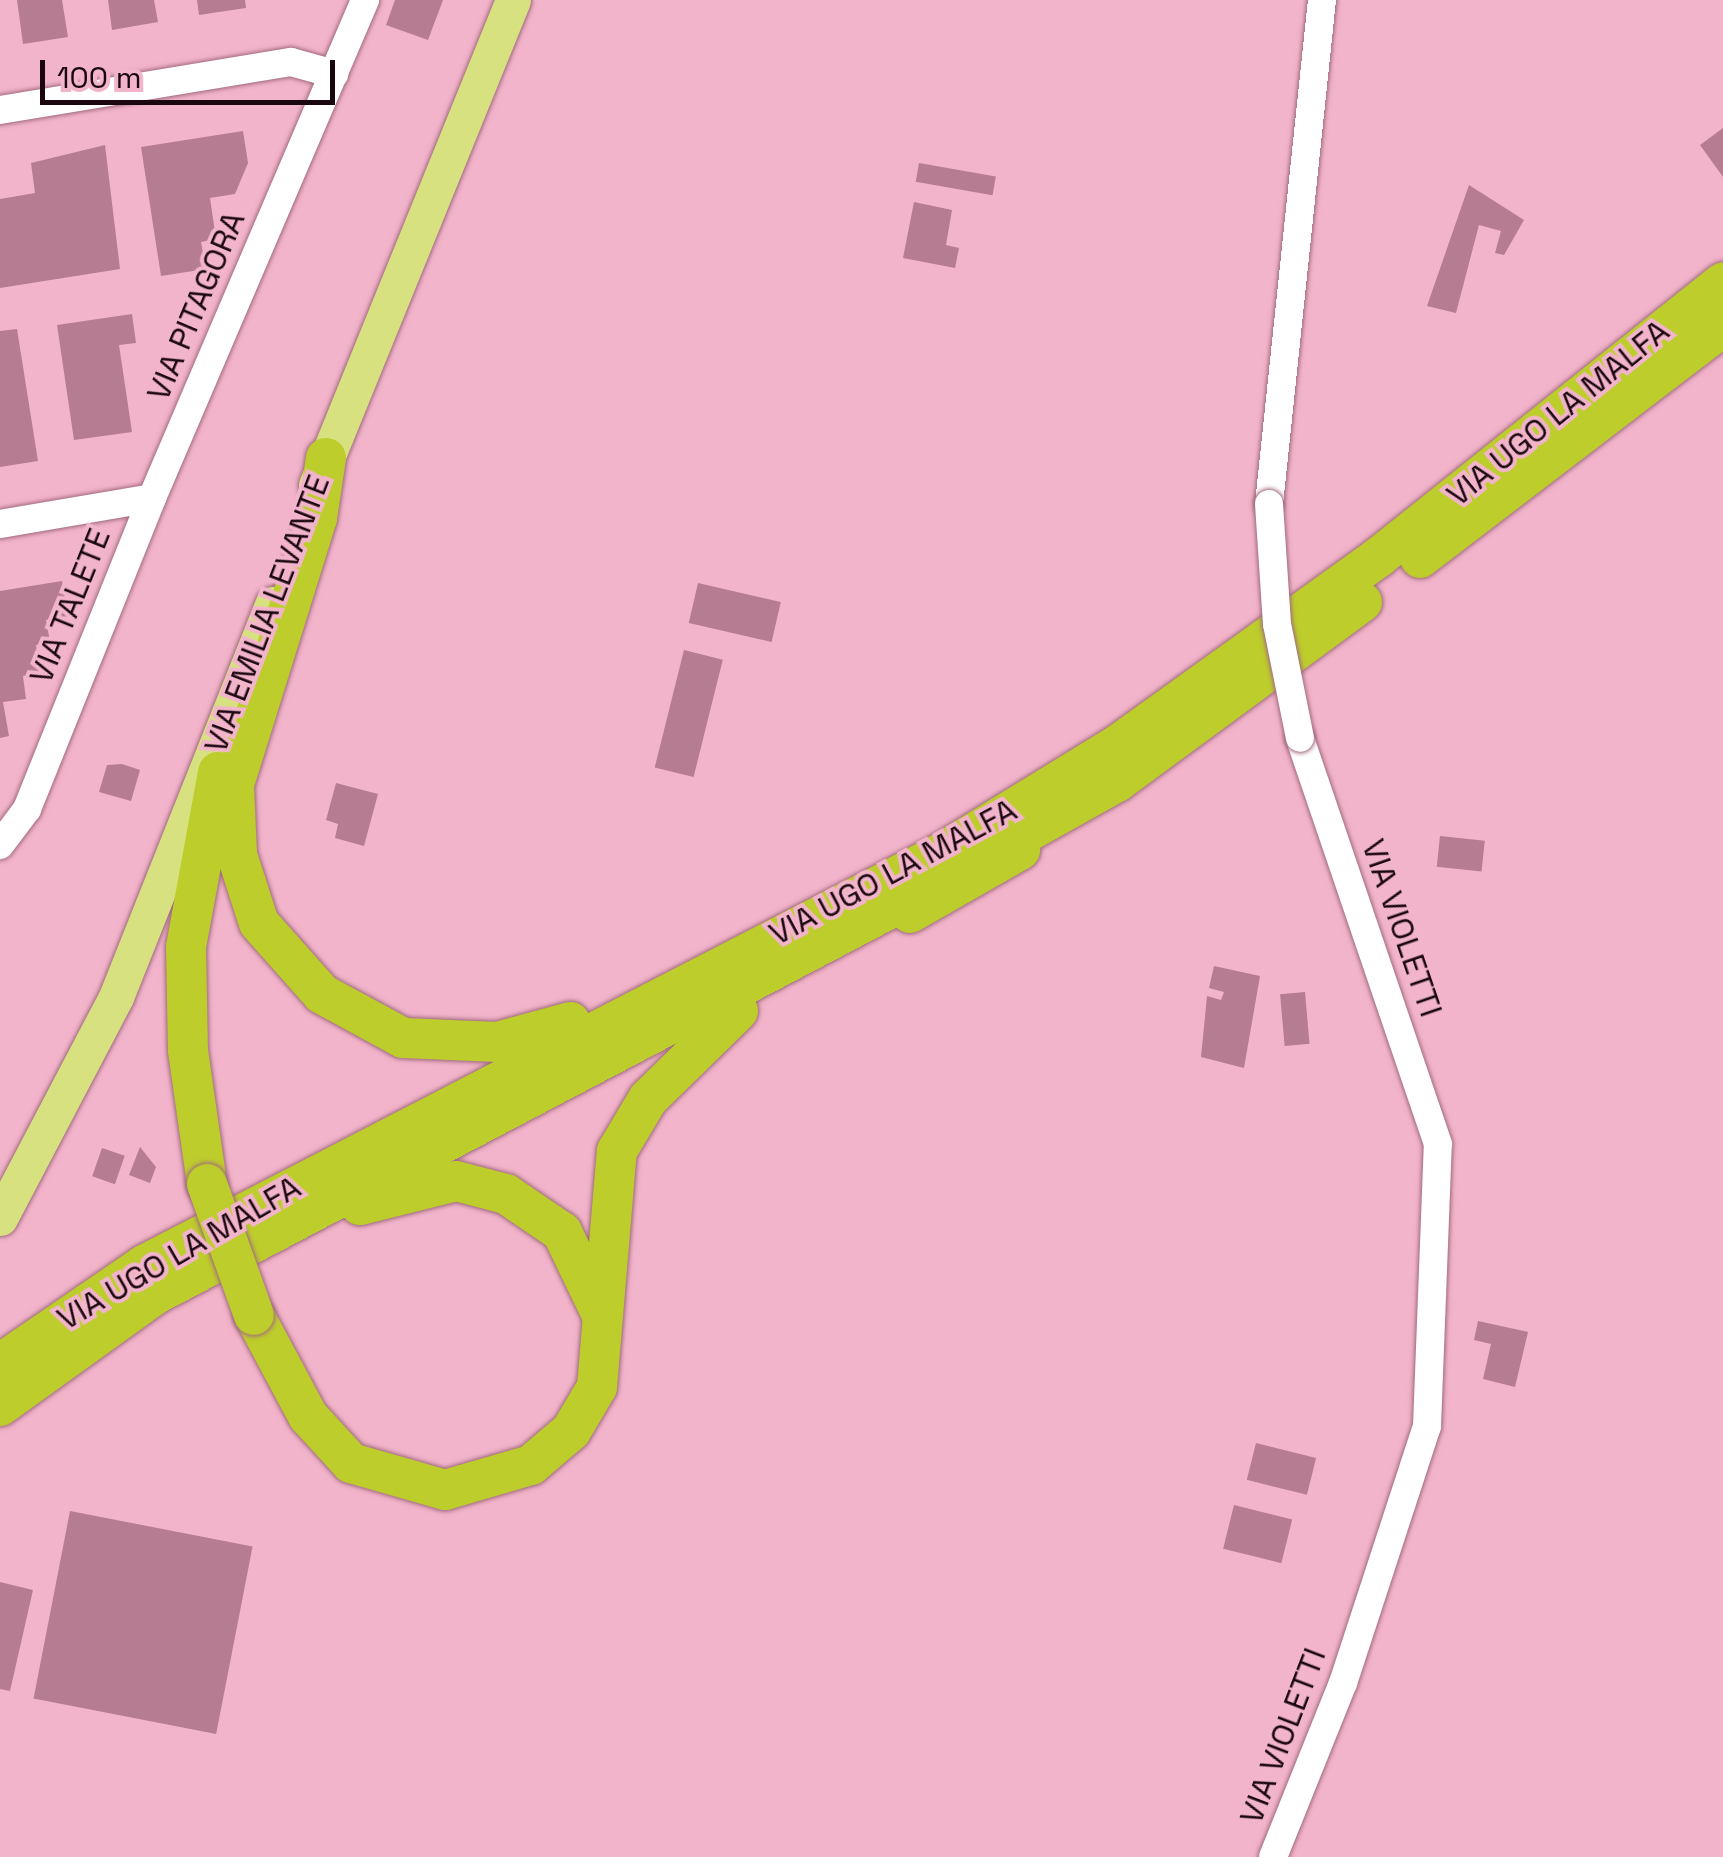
<!DOCTYPE html>
<style>
body{margin:0}
#map{position:relative;width:1723px;height:1857px;overflow:hidden;background:#f2b4cb;font-family:"Space Grotesk",sans-serif}
div>[style]{position:absolute}
.building>*{inset:0;background:#b67c92;transform-origin:0 0}
.roads{filter:drop-shadow(0 0 2px #a26a7f) drop-shadow(0 0 2px #a26a7f)}
.minor>*{height:28px;margin:-14px;padding:0 14px;transform-origin:14px;border-radius:14px;background:#fff}
.major>*{height:35px;margin:-17.5px;padding:0 17.5px;transform-origin:17.5px;border-radius:17.5px;background:#d7e180}
.highway>*{height:40px;margin:-20px;padding:0 20px;transform-origin:20px;border-radius:20px;background:#bdcd2c}
.bridges{filter:drop-shadow(0 0 2px #a26a7f) drop-shadow(0 0 2px #a26a7f)}
.minor-bridge>*{height:28px;margin:-14px;padding:0 14px;transform-origin:14px;border-radius:14px;background:#fff}
.highway-bridge>*{height:40px;margin:-20px;padding:0 20px;transform-origin:20px;border-radius:20px;background:#bdcd2c}
span{translate:-50% -50%;white-space:nowrap;text-align:center;line-height:1.15;-webkit-text-stroke:8px #f2b4cb;paint-order:stroke}
.street-label{font-size:32px;color:#19060e}
.scale{position:absolute;left:40px;top:60px;width:295px;height:45px;box-sizing:border-box;border:5px solid #19060e;border-top:0;padding-left:12px;font-size:30px;line-height:35px;white-space:nowrap;color:#19060e;-webkit-text-stroke:8px #f2b4cb;paint-order:stroke}
</style>
<div id="map">
<div class="building">
<i style="clip-path:polygon(17px 0,62px 0,68px 37px,23px 44px)"></i>
<i style="clip-path:polygon(108px 0,154px 0,158px 22px,112px 30px)"></i>
<i style="clip-path:polygon(197px 0,245px 0,246px 8px,199px 15px)"></i>
<i style="clip-path:polygon(395px 0,443px 0,428px 40px,386px 25px)"></i>
<i style="clip-path:polygon(1723px 128px,1723px 177px,1700px 145px)"></i>
<i style="clip-path:polygon(243px 131px,248px 163px,235px 194px,210px 198px,216px 239px,201px 242px,206px 269px,161px 276px,141px 147px)"></i>
<i style="clip-path:polygon(105px 145px,120px 269px,0 288px,0 199px,35px 193px,31px 163px)"></i>
<i style="left:919px;top:163px;width:78px;height:19px;rotate:10deg"></i>
<i style="clip-path:polygon(1469px 185px,1524px 220px,1504px 255px,1495px 253px,1501px 231px,1479px 225px,1456px 313px,1427px 306px)"></i>
<i style="clip-path:polygon(914px 202px,952px 210px,946px 245px,959px 248px,955px 268px,903px 258px)"></i>
<i style="clip-path:polygon(132px 314px,136px 343px,119px 345px,132px 432px,74px 440px,57px 325px)"></i>
<i style="clip-path:polygon(17px 329px,38px 461px,0 467px,0 331px)"></i>
<i style="clip-path:polygon(62px 581px,68px 616px,46px 620px,50px 642px,36px 645px,40px 673px,23px 676px,26px 699px,3px 702px,9px 736px,0 738px,0 591px)"></i>
<i style="left:698px;top:583px;width:85px;height:41px;rotate:13deg"></i>
<i style="left:684px;top:650px;width:40px;height:121px;rotate:14deg"></i>
<i style="clip-path:polygon(122px 764px,140px 770px,131px 801px,99px 792px,107px 765px)"></i>
<i style="clip-path:polygon(336px 783px,378px 794px,364px 846px,335px 838px,338px 824px,326px 820px)"></i>
<i style="left:1440px;top:836px;width:45px;height:31px;rotate:6deg"></i>
<i style="clip-path:polygon(1214px 966px,1260px 976px,1244px 1068px,1201px 1057px,1207px 996px,1221px 1000px,1224px 992px,1209px 988px)"></i>
<i style="left:1305px;top:992px;width:52px;height:25px;rotate:85deg"></i>
<i style="clip-path:polygon(140px 1147px,156px 1167px,150px 1183px,129px 1175px)"></i>
<i style="left:102px;top:1148px;width:24px;height:30px;rotate:19deg"></i>
<i style="clip-path:polygon(1478px 1321px,1528px 1332px,1515px 1387px,1483px 1379px,1491px 1344px,1474px 1340px)"></i>
<i style="left:1256px;top:1443px;width:62px;height:38px;rotate:14deg"></i>
<i style="left:1234px;top:1505px;width:60px;height:45px;rotate:14deg"></i>
<i style="left:70px;top:1511px;width:186px;height:191px;rotate:11deg"></i>
<i style="clip-path:polygon(0 1582px,33px 1590px,10px 1691px,0 1689px)"></i>
</div>
<div class="roads">
<div class="minor">
<i style="left:0;top:110px;width:295px;rotate:-9.4deg"></i>
<i style="left:291px;top:62px;width:45px;rotate:15.6deg"></i>
<i style="left:1269px;top:504px;width:507px;rotate:-84deg"></i>
<i style="left:0;top:524px;width:154px;rotate:-9.7deg"></i>
<i style="left:152px;top:498px;width:542px;rotate:-66.84deg"></i>
<i style="left:0;top:845px;width:45px;rotate:-53.1deg"></i>
<i style="left:27px;top:809px;width:335px;rotate:-68.1deg"></i>
<i style="left:1273px;top:1857px;width:188px;rotate:-68.1deg"></i>
<i style="left:1343px;top:1683px;width:270px;rotate:-71.9deg"></i>
<i style="left:1427px;top:1426px;width:282px;rotate:-87.8deg"></i>
<i style="left:1438px;top:1144px;width:429px;rotate:-108.8deg"></i>
</div>
<div class="major">
<i style="left:316px;top:485px;width:523px;rotate:-67.89deg"></i>
<i style="left:0;top:1218px;width:250px;rotate:-62.3deg"></i>
<i style="left:116px;top:997px;width:423px;rotate:-68.3deg"></i>
</div>
<div class="highway">
<i style="left:326px;top:458px;width:61px;rotate:98.5deg"></i>
<i style="left:317px;top:518px;width:280px;rotate:107.3deg"></i>
<i style="left:234px;top:785px;width:70px;rotate:87.5deg"></i>
<i style="left:237px;top:855px;width:71px;rotate:72.1deg"></i>
<i style="left:259px;top:923px;width:95px;rotate:48.4deg"></i>
<i style="left:322px;top:994px;width:92px;rotate:28.5deg"></i>
<i style="left:403px;top:1038px;width:94px;rotate:2.4deg"></i>
<i style="left:497px;top:1042px;width:76px;rotate:-15.3deg"></i>
<i style="left:1420px;top:558px;width:382px;rotate:-37.4deg"></i>
<i style="left:988px;top:854px;width:148px;rotate:-29.2deg"></i>
<i style="left:1117px;top:782px;width:304px;rotate:-36.3deg"></i>
<i style="left:910px;top:913px;width:127px;rotate:-29.8deg"></i>
<i style="left:207px;top:1184px;width:135px;rotate:-98.1deg"></i>
<i style="left:188px;top:1050px;width:103px;rotate:-91.1deg"></i>
<i style="left:186px;top:947px;width:178px;rotate:-79.6deg"></i>
<i style="left:360px;top:1205px;width:99px;rotate:-14deg"></i>
<i style="left:456px;top:1181px;width:52px;rotate:14.6deg"></i>
<i style="left:506px;top:1194px;width:68px;rotate:34.2deg"></i>
<i style="left:562px;top:1232px;width:88px;rotate:64.3deg"></i>
<i style="left:254px;top:1315px;width:115px;rotate:61.9deg"></i>
<i style="left:308px;top:1416px;width:64px;rotate:47.5deg"></i>
<i style="left:351px;top:1463px;width:98px;rotate:16deg"></i>
<i style="left:445px;top:1490px;width:90px;rotate:-16.2deg"></i>
<i style="left:531px;top:1465px;width:52px;rotate:-40.4deg"></i>
<i style="left:571px;top:1431px;width:51px;rotate:-59.4deg"></i>
<i style="left:597px;top:1387px;width:237px;rotate:-85.2deg"></i>
<i style="left:617px;top:1151px;width:61px;rotate:-59.2deg"></i>
<i style="left:648px;top:1099px;width:126px;rotate:-44.4deg"></i>
<i style="left:0;top:1364px;width:175px;rotate:-34.5deg"></i>
<i style="left:144px;top:1265px;width:894px;rotate:-27.31deg"></i>
<i style="left:938px;top:855px;width:209px;rotate:-31.5deg"></i>
<i style="left:1116px;top:746px;width:324px;rotate:-35.7deg"></i>
<i style="left:1379px;top:557px;width:440px;rotate:-38.6deg"></i>
<i style="left:0;top:1406px;width:192px;rotate:-35.7deg"></i>
<i style="left:156px;top:1294px;width:873px;rotate:-27.71deg"></i>
</div>
</div>
<div class="bridges">
<div class="minor-bridge">
<i style="left:1269px;top:504px;width:120px;rotate:86.2deg"></i>
<i style="left:1277px;top:624px;width:116px;rotate:78.6deg"></i>
</div>
<div class="highway-bridge">
<i style="left:207px;top:1184px;width:139px;rotate:70.3deg"></i>
</div>
</div>
<div class="street-label">
<span style="left:196px;top:306px;rotate:-67deg">VIA PITAGORA</span>
<span style="left:1558px;top:413px;rotate:-39deg">VIA UGO LA MALFA</span>
<span style="left:70px;top:606px;rotate:-68deg">VIA TALETE</span>
<span style="left:267px;top:614px;rotate:-69deg">VIA EMILIA LEVANTE</span>
<span style="left:893px;top:872px;rotate:-28deg">VIA UGO LA MALFA</span>
<span style="left:1402px;top:928px;rotate:71deg">VIA VIOLETTI</span>
<span style="left:179px;top:1253px;rotate:-30deg">VIA UGO LA MALFA</span>
<span style="left:1283px;top:1736px;rotate:-69deg">VIA VIOLETTI</span>
</div>
<div class="scale">100 m</div>
</div>
